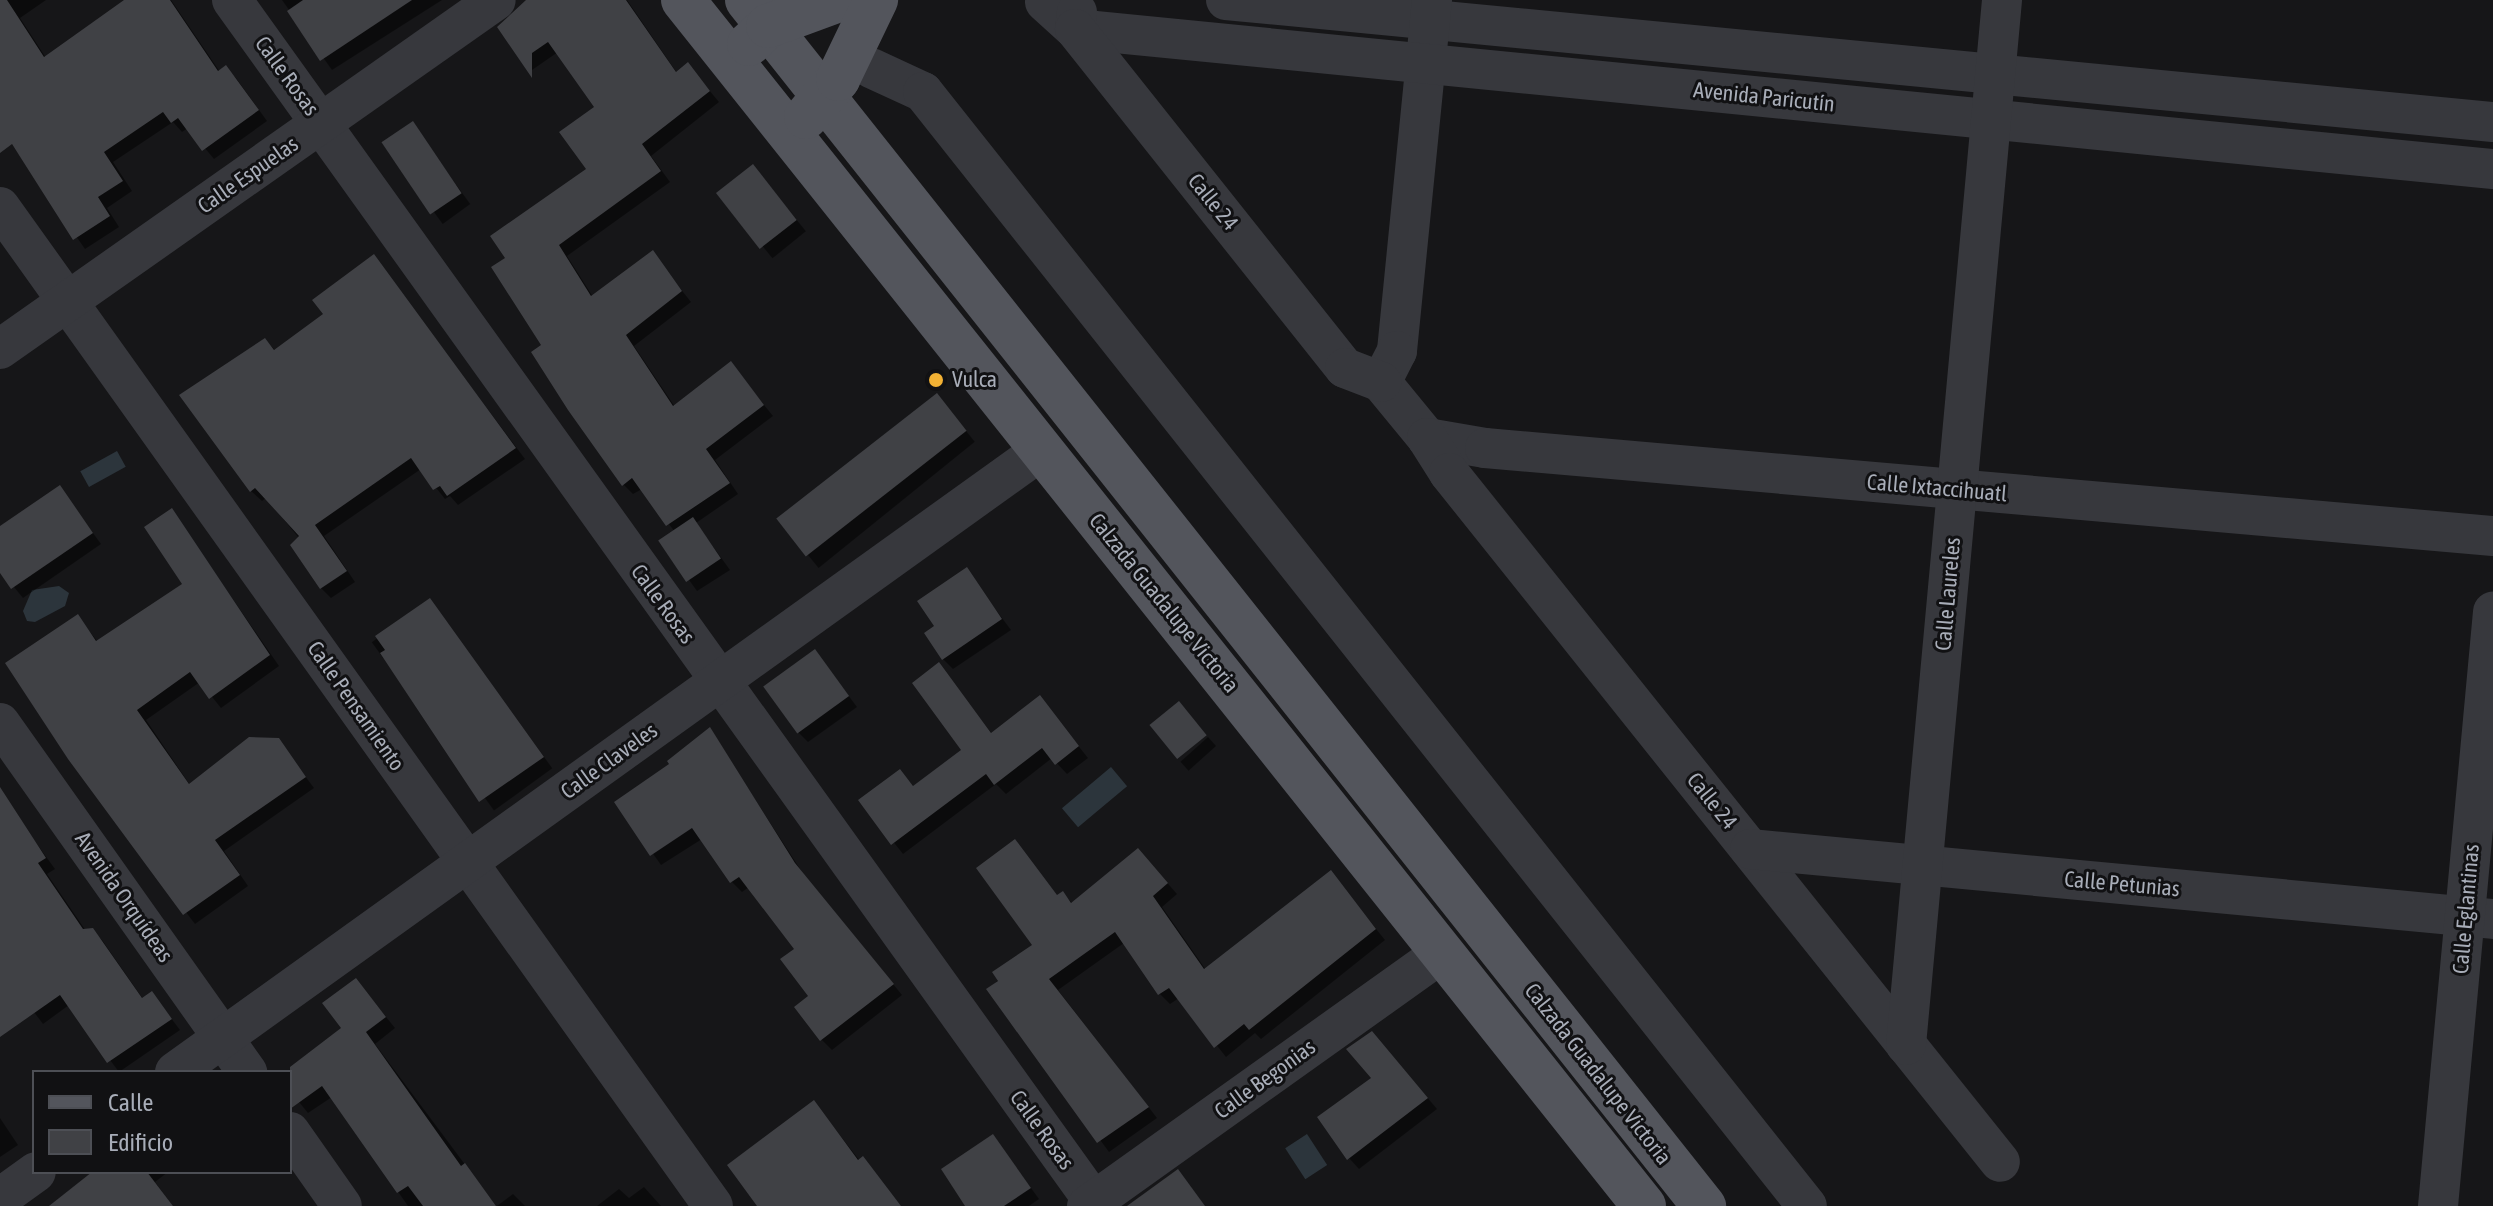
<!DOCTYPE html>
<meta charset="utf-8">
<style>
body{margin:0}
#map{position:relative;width:2493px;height:1206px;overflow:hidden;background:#161618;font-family:"Asap Condensed",sans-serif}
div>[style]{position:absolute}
.water>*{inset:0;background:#2c353c;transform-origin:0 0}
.shadow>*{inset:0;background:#0007;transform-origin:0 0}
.building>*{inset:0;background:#404145;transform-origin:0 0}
.minor>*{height:40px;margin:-20px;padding:0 20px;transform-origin:20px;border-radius:20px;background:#37383d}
.primary>*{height:44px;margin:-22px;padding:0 22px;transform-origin:22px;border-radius:22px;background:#53555c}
.dots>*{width:22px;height:22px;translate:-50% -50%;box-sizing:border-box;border:4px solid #111113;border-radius:50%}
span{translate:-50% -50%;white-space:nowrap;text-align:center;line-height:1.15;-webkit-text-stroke:6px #111113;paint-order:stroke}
.street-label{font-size:22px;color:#a8adb8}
.poi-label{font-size:22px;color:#a8adb8}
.left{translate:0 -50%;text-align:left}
.legend{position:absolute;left:32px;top:1070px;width:260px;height:104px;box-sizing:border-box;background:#111113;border:2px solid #4d4f55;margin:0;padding:10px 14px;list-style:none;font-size:24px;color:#a8adb8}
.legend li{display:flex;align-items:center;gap:16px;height:40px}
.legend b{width:40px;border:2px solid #4d4f55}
</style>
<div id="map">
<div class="water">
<i style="left:117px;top:451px;width:18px;height:42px;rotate:61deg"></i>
<i style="clip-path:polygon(59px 586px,69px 593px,65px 606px,35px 622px,27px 621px,23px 611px,32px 590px)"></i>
<i style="left:1111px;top:767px;width:25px;height:64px;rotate:50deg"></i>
<i style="left:1307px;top:1134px;width:37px;height:26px;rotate:57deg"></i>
</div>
<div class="shadow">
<i style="clip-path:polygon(0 0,46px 0,20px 18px,46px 58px,128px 0,171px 0,220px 72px,226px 68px,236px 78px,267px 121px,214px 159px,188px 128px,182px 132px,173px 122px,113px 162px,132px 191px,107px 208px,119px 227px,85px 249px,0 127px)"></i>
<i style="clip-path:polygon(282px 0,442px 0,332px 70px)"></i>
<i style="clip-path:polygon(541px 0,627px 0,677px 73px,688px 65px,719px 102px,651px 156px,670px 182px,567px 256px,593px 297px,652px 253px,691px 302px,634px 346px,675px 407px,731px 364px,773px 416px,715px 460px,738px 494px,696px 523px,730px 570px,697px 591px,661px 541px,675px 532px,642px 489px,633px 494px,623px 484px,544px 345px,507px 259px,588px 170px,596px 108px,558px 52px,532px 70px,522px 60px)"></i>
<i style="left:412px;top:124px;width:99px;height:34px;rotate:54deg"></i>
<i style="left:753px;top:166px;width:84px;height:43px;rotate:51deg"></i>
<i style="clip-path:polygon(374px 257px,525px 459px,458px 505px,450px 496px,445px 499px,421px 469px,324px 536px,355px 582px,331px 598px,321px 588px,299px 538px,266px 498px,262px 501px,251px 491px,265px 340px,276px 351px,326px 315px)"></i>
<i style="left:937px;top:395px;width:60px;height:201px;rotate:51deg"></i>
<i style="clip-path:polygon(60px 488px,101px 544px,23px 598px,0 570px,0 528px)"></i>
<i style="clip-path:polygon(172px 511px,279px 666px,221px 708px,200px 682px,146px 720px,190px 785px,278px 740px,314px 788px,224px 851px,248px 886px,195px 924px,69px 758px,78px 617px,98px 642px,185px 585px)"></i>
<i style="clip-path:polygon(966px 570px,1011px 630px,953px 669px,943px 659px,936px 627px)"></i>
<i style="left:430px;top:600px;width:208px;height:72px;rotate:54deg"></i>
<i style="clip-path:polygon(815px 651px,857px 707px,808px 742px,798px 732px)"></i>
<i style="clip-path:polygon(939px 665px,992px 734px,1040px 698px,1088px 758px,1067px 774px,1052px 758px,1006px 794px,996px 784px,903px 854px,860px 800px,900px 771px,914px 787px,963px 750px)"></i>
<i style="clip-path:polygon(710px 730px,804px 875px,902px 995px,832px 1050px,821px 1039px,797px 949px,749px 887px,742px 892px,732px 882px,702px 839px,661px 865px,617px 803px,672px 765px)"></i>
<i style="left:1208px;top:737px;width:12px;height:37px;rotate:48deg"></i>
<i style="clip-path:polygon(15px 814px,55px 869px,47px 874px,86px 931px,92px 930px,102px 940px,143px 999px,152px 993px,180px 1030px,119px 1072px,69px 1005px,43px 1024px,0 967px,0 824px)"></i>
<i style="clip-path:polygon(1015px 842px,1058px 897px,1063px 894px,1073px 904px,1148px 861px,1177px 894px,1162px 907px,1206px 970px,1331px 873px,1385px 940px,1261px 1039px,1255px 1033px,1226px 1057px,1179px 998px,1170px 1004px,1160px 994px,1124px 943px,1058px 990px,1157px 1118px,1109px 1152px,989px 989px,1034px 945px)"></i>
<i style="clip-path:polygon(356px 980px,395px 1028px,375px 1044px,496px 1206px,408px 1206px,332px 1097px,308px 1113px,290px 1091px,287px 1072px,344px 1029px)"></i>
<i style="clip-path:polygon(1382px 1044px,1437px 1109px,1359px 1169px,1349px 1158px)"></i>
<i style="clip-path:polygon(814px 1102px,860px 1161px,901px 1206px,760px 1206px)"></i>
<i style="clip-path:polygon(0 1118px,18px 1145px,0 1157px)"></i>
<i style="clip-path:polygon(993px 1136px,1039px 1199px,1029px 1206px,968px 1206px)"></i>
<i style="clip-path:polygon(96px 1172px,168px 1172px,155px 1182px,173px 1206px,56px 1206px)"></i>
<i style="clip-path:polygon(644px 1187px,661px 1206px,597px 1206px,619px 1189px,629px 1198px)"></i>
<i style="clip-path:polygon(513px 1194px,525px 1206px,497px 1206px)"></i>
</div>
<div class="building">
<i style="clip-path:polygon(0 0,7px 0,44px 57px,124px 0,170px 0,218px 71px,226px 65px,259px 110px,202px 151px,178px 118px,171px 123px,163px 112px,104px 152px,123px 181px,98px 197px,110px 216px,73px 240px,12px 144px,0 153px)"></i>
<i style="clip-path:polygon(303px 0,412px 0,320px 61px,287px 11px)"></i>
<i style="clip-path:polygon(526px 0,626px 0,676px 72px,688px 62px,710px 91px,642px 144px,661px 171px,559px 245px,591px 296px,653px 250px,682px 291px,626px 335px,673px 406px,731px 361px,764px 405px,706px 449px,730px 483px,666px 526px,632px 478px,622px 486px,568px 410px,531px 352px,541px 345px,491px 267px,505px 258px,490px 236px,586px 169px,559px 132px,594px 107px,548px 42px,532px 53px,532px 78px,497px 27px)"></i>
<i style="left:413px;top:121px;width:87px;height:38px;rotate:56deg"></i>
<i style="left:753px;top:164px;width:71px;height:47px;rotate:52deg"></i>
<i style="clip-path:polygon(374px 254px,516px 448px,447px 496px,440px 486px,433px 490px,411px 458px,315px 525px,347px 571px,320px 589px,290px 545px,299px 536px,255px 488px,250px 492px,179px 395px,265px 338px,274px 350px,323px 314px,312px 300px)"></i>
<i style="left:937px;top:393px;width:48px;height:204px;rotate:52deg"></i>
<i style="clip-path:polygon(60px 485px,93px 533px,11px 589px,0 573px,0 526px)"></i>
<i style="clip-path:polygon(172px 508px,270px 655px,209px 699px,190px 672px,137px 710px,189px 784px,249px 737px,279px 738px,306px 777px,215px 840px,240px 875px,183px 915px,68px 759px,5px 663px,78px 614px,96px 641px,182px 584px,144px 527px)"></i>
<i style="left:693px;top:517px;width:50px;height:42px;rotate:56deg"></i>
<i style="clip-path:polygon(967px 567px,1002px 619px,942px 660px,924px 633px,934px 626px,917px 601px)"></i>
<i style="clip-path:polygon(430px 598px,544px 757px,479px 802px,380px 653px,385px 650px,375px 636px)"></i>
<i style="left:815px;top:649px;width:58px;height:64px;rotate:54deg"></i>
<i style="clip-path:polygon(939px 662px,991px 733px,1040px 695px,1079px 746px,1055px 765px,1042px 748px,994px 785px,986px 774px,891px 845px,858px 800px,900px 769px,913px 786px,961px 750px,912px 683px)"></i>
<i style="left:1179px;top:701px;width:44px;height:38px;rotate:51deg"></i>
<i style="clip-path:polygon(710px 727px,795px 863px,894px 984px,820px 1041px,794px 1007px,808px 996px,780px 959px,794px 949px,739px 877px,730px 883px,692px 828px,650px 856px,614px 802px,669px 764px,667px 761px)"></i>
<i style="clip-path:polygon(0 787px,46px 858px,38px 863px,83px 929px,93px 928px,142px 998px,152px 991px,172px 1019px,107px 1063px,60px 995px,0 1037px)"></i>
<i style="clip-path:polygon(1015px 839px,1057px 895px,1063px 891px,1071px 903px,1138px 848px,1168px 883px,1153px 896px,1204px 969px,1331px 870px,1376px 929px,1249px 1030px,1244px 1024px,1214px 1048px,1169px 988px,1158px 995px,1115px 932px,1049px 979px,1149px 1107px,1097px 1143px,986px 989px,998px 981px,992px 972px,1032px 945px,976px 868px)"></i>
<i style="clip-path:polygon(356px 978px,386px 1017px,366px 1032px,461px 1166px,465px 1163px,496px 1206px,423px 1206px,408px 1186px,397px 1193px,322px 1086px,290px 1109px,290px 1067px,341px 1028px,322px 1003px)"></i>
<i style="clip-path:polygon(1372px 1031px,1428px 1098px,1347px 1160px,1317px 1117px,1371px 1078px,1346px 1049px)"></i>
<i style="clip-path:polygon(814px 1100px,858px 1160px,863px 1156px,901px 1206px,757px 1206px,727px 1165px)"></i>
<i style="clip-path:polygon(993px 1134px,1031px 1188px,1004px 1206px,965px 1206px,941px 1169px)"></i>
<i style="clip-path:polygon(1178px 1169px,1205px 1206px,1127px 1206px)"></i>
<i style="clip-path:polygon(92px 1172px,147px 1172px,173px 1206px,49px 1206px)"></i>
</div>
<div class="minor">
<i style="left:232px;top:0;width:1484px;rotate:54.35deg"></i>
<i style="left:1226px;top:0;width:1273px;rotate:5.5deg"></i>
<i style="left:1432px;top:0;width:353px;rotate:95.7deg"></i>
<i style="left:1397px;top:351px;width:35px;rotate:117deg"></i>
<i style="left:1381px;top:382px;width:72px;rotate:50.6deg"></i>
<i style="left:1427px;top:438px;width:59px;rotate:9.8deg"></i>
<i style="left:1485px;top:448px;width:1012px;rotate:4.99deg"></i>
<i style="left:1045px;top:2px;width:40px;rotate:42deg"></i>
<i style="left:1075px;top:29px;width:1425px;rotate:5.64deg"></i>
<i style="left:1077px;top:12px;width:17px;rotate:97deg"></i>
<i style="left:1075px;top:29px;width:433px;rotate:51.5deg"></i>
<i style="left:1345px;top:368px;width:39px;rotate:21deg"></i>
<i style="left:871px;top:68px;width:57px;rotate:24.8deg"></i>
<i style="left:923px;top:92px;width:1422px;rotate:51.57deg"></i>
<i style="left:0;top:207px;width:1227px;rotate:54.48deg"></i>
<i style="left:0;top:349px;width:606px;rotate:-35.13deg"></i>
<i style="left:1427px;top:438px;width:41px;rotate:57.8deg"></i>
<i style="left:1449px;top:473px;width:882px;rotate:51.35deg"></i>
<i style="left:0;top:723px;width:428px;rotate:54.7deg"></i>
<i style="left:1750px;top:849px;width:746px;rotate:5.38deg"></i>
<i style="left:1906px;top:1045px;width:1049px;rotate:-84.75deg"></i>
<i style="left:175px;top:1072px;width:1067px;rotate:-35.66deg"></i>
<i style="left:290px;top:1132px;width:90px;rotate:54.9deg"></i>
<i style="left:0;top:1198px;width:44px;rotate:-35.8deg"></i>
<i style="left:1087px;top:1206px;width:437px;rotate:-35.5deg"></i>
<i style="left:2438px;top:1206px;width:597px;rotate:-84.71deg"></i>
</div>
<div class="primary">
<i style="left:683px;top:0;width:1542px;rotate:51.45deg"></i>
<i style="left:747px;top:0;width:1540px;rotate:51.57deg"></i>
<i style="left:749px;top:44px;width:26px;rotate:-43deg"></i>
<i style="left:768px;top:26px;width:76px;rotate:-20.1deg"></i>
<i style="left:806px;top:117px;width:50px;rotate:-49.9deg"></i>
<i style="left:838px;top:79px;width:88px;rotate:-64.3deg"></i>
</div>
<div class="dots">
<i style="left:936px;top:380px;background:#f2b134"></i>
</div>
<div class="street-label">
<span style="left:287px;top:76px;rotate:54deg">Calle Rosas</span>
<span style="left:1764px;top:97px;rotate:6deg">Avenida Paricutín</span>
<span style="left:248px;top:175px;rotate:-35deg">Calle Espuelas</span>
<span style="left:1213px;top:202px;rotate:51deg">Calle 24</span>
<span style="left:1937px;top:488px;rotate:5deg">Calle Ixtaccihuatl</span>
<span style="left:1948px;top:594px;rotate:-85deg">Calle Laureles</span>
<span style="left:1164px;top:603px;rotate:51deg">Calzada Guadalupe Victoria</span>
<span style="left:663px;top:604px;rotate:54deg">Calle Rosas</span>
<span style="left:356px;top:706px;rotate:55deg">Calle Pensamiento</span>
<span style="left:609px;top:761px;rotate:-36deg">Calle Claveles</span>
<span style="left:1712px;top:801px;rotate:51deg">Calle 24</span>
<span style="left:2122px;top:884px;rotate:5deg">Calle Petunias</span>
<span style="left:124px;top:897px;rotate:55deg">Avenida Orquídeas</span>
<span style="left:2466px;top:909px;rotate:-85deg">Calle Eglantinas</span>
<span style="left:1598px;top:1074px;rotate:52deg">Calzada Guadalupe Victoria</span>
<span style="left:1265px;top:1079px;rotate:-36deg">Calle Begonias</span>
<span style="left:1042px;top:1130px;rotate:54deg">Calle Rosas</span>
</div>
<div class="poi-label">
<span class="left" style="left:952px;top:380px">Vulca</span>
</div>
<ul class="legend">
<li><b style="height:10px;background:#53555c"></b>Calle</li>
<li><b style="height:22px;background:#404145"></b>Edificio</li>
</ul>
</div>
